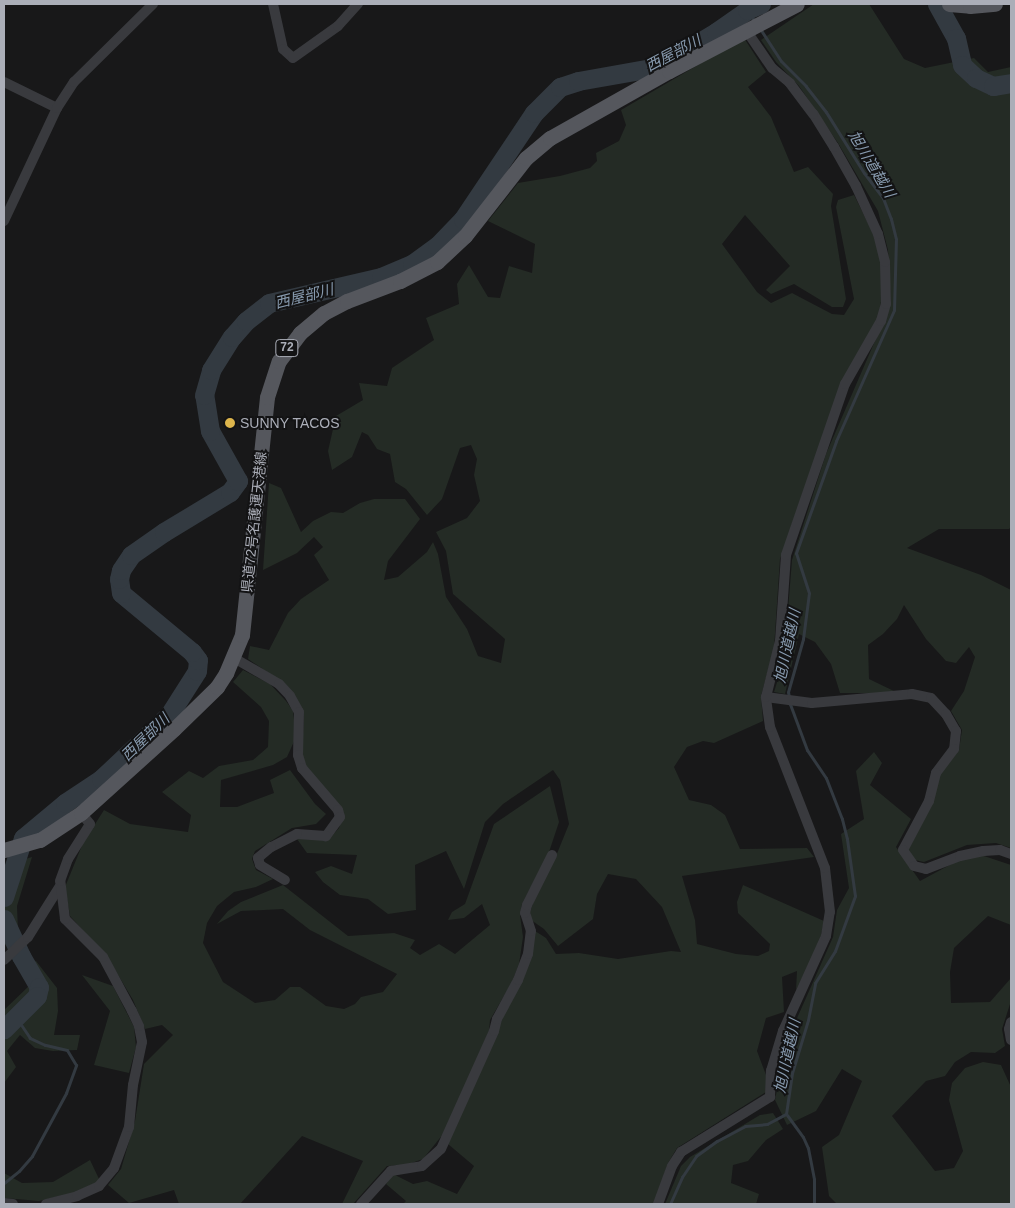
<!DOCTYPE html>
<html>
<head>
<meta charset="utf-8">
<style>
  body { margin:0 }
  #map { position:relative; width:1015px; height:1208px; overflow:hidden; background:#181819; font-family:Arial,"Noto Sans JP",sans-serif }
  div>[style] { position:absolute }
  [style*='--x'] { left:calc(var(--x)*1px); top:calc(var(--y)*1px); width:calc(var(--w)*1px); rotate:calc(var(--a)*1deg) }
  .green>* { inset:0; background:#242b25 }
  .stream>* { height:3px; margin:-1.5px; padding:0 1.5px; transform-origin:1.5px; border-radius:1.5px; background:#333a41 }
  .river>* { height:19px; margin:-9.5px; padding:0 9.5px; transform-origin:9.5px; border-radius:9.5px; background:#333a41 }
  .street>* { height:10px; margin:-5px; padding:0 5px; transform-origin:5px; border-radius:5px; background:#393a3e }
  .primary>* { height:15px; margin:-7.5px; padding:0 7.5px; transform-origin:7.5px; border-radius:7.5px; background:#55575d }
  .dots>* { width:14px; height:14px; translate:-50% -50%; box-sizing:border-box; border:2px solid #131314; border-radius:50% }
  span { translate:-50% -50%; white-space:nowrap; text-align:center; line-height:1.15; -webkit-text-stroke:4px #131314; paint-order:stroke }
  .shield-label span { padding:1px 4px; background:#131314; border:1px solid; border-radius:4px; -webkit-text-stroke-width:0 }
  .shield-label { font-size:12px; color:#abaeb8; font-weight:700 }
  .poi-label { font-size:14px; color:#abaeb8 }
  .left { translate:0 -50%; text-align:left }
  .street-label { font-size:14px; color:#abaeb8 }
  .water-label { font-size:15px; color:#879aae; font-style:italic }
  .frame { position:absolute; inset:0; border:5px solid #abaeb8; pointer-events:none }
</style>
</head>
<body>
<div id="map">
  <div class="green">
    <i style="clip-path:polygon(814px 4px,869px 4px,904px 59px,925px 68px,974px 58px,988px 72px,1011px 67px,1011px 527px,1009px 529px,939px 529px,907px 548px,981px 575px,1011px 590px,1011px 848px,996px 843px,967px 845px,924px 862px,915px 860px,908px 849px,941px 773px,959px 750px,962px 730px,951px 711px,964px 691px,975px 657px,969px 647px,956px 663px,946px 661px,926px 639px,904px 605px,897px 619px,883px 634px,868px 645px,869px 679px,898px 693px,840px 693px,831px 664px,815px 642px,799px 634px,785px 694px,774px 692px,784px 660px,792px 560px,826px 454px,891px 304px,888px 250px,878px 211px,838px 143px,799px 86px,776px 62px,761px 40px)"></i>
    <i style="clip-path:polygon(744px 38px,766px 72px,748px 87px,771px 117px,794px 172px,808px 167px,833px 194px,831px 206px,846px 299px,843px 307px,832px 307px,794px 284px,771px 294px,766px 290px,790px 266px,745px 215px,722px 244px,757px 292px,771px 303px,792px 293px,832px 314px,844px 315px,854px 299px,836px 207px,838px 200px,854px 195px,873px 233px,881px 262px,881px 302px,877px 324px,811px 469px,780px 559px,774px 648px,761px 696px,763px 721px,714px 743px,703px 741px,687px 747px,674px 767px,689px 800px,711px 805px,725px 815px,740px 849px,807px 848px,814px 857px,682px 876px,695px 920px,697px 944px,736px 954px,758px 956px,769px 951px,770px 944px,738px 913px,737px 902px,743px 885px,824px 921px,819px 945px,796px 990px,797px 971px,782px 977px,784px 1012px,766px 1018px,757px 1051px,766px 1075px,766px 1092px,677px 1148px,668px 1163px,654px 1204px,403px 1204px,406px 1201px,386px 1184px,393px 1174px,413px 1184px,427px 1181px,457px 1194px,474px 1166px,448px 1144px,502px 1020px,532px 929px,546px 938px,556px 954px,579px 953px,618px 959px,671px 951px,681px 952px,662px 907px,636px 879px,608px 874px,597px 894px,593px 919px,558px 946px,544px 929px,531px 920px,530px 912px,538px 888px,556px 856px,569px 824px,560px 780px,553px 770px,503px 804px,485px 822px,464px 889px,446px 851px,415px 865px,416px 910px,388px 914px,368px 899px,340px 895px,323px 882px,315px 872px,331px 866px,352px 874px,357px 855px,307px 853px,297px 839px,302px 837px,329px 839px,339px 828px,344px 813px,306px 766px,302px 754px,304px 714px,276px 678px,248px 659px,250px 646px,269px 650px,288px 613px,301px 599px,329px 580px,314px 555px,323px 547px,314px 537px,297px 553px,263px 570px,269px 483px,281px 488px,301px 532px,313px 521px,331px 512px,343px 513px,360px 503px,374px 499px,405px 499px,420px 519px,388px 561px,384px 580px,398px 577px,427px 552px,433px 542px,438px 554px,446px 597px,467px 629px,478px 656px,501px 663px,505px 639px,453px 594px,446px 551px,436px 532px,467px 518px,480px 501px,474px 475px,477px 459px,471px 445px,460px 448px,442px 499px,427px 515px,406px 489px,395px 482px,390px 454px,377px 449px,368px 435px,362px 432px,352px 457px,332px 470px,328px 451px,336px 416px,363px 400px,359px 383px,387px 386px,392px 368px,434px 340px,426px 318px,459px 304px,457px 284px,469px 265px,488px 297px,500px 298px,509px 266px,532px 273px,535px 244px,488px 221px,518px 183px,560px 176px,590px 168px,597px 161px,596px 153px,619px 141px,626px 125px,621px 110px)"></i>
    <i style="clip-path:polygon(243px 670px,270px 684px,286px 701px,293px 711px,296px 737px,287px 757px,273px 765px,221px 780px,220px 807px,237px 807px,274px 793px,270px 780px,290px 770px,315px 804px,326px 814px,316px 824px,292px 828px,255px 851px,252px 859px,256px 870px,273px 879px,256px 887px,234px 892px,217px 906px,207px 923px,203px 943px,223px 982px,255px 1003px,275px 1000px,290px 987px,300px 987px,326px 1006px,344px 1009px,355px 1004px,361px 997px,383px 992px,397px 974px,310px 930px,283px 909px,241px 911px,217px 924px,228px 911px,241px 902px,283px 885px,348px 936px,394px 933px,415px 940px,410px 948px,420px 955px,439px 944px,455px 954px,490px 925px,482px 904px,464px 918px,448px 920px,452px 912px,465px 904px,494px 824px,550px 786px,559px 822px,549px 852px,522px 904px,520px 915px,523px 937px,519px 964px,512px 982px,490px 1020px,489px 1031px,444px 1133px,423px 1159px,406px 1165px,387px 1166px,353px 1204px,342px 1204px,363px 1161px,302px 1136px,240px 1204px,179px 1204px,174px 1190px,129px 1203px,108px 1185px,121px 1169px,135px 1121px,144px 1064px,173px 1035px,162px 1025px,145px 1029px,133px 1000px,108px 958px,70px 916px,65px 887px,83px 843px,104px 810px,130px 824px,188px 832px,191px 815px,162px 792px,189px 771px,203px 778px,219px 766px,253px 760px,268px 747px,269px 721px,261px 707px,233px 682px)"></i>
    <i style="clip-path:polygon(874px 752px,882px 763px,870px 785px,911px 819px,896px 847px,920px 881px,957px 861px,981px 855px,1011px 865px,1011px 925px,988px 916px,954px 948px,950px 972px,951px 1003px,990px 1002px,1011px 978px,1011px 1001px,1002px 1029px,1005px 1046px,995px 1053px,971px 1052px,955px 1062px,945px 1076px,926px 1081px,892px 1116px,935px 1171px,954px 1168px,963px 1151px,949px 1100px,952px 1083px,965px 1068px,983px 1062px,1001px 1065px,1011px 1087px,1011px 1204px,837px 1204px,829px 1196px,822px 1147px,839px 1135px,862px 1081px,842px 1069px,816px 1111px,787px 1125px,775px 1100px,786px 1043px,833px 937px,837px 910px,849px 888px,841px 834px,864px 819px,856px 771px)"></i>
    <i style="clip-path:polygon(32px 857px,17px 906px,18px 930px,6px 946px,4px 942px,4px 865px)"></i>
    <i style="clip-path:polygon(36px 961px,57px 988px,58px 1011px,54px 1035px,80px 1035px,77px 1050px,53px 1051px,35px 1048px,20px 1035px,7px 1051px,16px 1067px,4px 1083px,4px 1010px,32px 983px,23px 966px)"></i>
    <i style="clip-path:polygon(82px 975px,113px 986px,134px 1027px,136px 1047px,129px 1073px,94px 1065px,110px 1011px)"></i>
    <i style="clip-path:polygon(773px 1113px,783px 1129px,766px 1140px,748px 1161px,733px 1165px,731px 1183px,759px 1194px,756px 1204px,665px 1204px,681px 1166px,690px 1157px,760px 1115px)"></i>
    <i style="clip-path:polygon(90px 1160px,100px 1181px,73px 1193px,39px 1201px,4px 1198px,4px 1173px,22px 1183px,53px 1182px)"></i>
  </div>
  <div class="stream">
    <i style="--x:747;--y:10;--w:14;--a:56"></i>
    <i style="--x:787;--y:1115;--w:27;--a:54"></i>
    <i style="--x:803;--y:1137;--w:12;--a:66"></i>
    <i style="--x:808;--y:1148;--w:32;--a:79"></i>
    <i style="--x:814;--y:1179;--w:25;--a:90"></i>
    <i style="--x:4;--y:1183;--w:19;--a:-39"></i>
    <i style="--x:19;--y:1171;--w:20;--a:-49"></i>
    <i style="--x:32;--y:1156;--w:72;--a:-61.6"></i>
    <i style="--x:66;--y:1093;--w:30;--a:-70"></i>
    <i style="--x:76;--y:1065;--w:17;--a:-121"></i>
    <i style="--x:67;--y:1050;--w:23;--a:-167"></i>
    <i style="--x:45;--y:1045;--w:17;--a:-155"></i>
    <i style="--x:30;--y:1038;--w:25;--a:-124"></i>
    <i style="--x:670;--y:1204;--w:30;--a:-66"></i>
    <i style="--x:682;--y:1177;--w:25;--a:-56"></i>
    <i style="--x:696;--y:1156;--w:26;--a:-36"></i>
    <i style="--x:717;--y:1141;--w:32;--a:-28"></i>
    <i style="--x:745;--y:1126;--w:22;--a:-5"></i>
    <i style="--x:767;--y:1124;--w:21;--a:-28"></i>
    <i style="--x:786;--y:1114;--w:41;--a:-81.7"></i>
    <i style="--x:792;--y:1073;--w:55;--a:-73.2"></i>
    <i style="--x:808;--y:1020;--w:38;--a:-79"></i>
    <i style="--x:815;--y:983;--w:38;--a:-58"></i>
    <i style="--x:835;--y:951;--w:59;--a:-70"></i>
    <i style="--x:855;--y:896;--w:58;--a:-98"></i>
    <i style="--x:847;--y:839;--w:21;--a:-104"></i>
    <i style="--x:842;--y:819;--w:44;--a:-111.3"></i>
    <i style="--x:826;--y:778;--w:34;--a:-124"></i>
    <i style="--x:807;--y:750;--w:49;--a:-110.3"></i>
    <i style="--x:790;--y:704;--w:12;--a:-99"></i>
    <i style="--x:788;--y:692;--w:55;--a:-74.2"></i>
    <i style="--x:803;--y:639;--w:46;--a:-82.6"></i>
    <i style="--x:809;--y:593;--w:42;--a:-108"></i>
    <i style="--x:796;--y:553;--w:119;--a:-70.3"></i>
    <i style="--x:836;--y:441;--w:143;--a:-66.1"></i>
    <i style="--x:894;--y:310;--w:71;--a:-88.4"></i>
    <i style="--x:896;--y:239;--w:21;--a:-104"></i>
    <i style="--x:891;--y:219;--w:22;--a:-111"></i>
    <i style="--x:883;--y:198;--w:31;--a:-127"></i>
    <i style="--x:864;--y:173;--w:72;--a:-121.9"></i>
    <i style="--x:826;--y:112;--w:33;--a:-128"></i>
    <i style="--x:806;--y:86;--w:35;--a:-135"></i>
    <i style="--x:781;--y:61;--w:38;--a:-123"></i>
  </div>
  <div class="river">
    <i style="--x:937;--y:4;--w:39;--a:61"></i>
    <i style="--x:956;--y:38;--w:28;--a:77"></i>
    <i style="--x:962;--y:65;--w:19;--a:43"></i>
    <i style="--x:976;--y:78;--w:19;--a:25"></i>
    <i style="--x:993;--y:86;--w:18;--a:-9"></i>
    <i style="--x:4;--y:897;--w:62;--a:-72.1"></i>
    <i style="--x:23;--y:838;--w:55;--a:-39.8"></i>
    <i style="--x:65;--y:803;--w:43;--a:-33.7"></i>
    <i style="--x:101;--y:779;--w:93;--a:-43.3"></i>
    <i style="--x:169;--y:715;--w:52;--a:-57.5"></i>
    <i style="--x:197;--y:671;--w:11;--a:-85"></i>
    <i style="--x:198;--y:660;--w:10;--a:-127"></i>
    <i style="--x:192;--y:652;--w:92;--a:-140.3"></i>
    <i style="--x:121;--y:593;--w:14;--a:-98"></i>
    <i style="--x:119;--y:579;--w:9;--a:-77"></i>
    <i style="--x:121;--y:570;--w:18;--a:-56"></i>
    <i style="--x:131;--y:555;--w:40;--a:-34.9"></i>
    <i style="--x:164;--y:532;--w:77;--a:-31.2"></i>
    <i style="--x:230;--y:492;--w:14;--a:-54"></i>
    <i style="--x:238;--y:481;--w:57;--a:-119.2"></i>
    <i style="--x:210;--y:431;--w:36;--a:-99"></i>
    <i style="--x:204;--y:395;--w:26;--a:-74"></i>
    <i style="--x:211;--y:370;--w:39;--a:-58"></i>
    <i style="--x:232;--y:337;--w:21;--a:-49"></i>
    <i style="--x:246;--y:321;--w:29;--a:-38"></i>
    <i style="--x:269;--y:303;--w:115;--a:-13.1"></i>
    <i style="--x:381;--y:277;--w:34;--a:-23"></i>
    <i style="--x:412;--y:264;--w:31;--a:-36"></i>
    <i style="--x:437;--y:246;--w:37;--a:-46"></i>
    <i style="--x:463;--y:219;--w:128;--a:-56.2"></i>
    <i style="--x:534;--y:113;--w:37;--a:-45"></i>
    <i style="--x:560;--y:87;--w:19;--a:-18"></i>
    <i style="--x:578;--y:81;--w:74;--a:-10.1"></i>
    <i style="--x:651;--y:68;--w:18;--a:-22"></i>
    <i style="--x:668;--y:61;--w:56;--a:-31.1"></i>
    <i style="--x:716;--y:32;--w:38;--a:-35"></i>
    <i style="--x:747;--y:10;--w:15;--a:-23"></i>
    <i style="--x:4;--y:919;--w:41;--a:65.3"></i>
    <i style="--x:21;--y:956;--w:36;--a:60"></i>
    <i style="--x:39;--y:987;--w:9;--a:103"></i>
    <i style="--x:37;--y:996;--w:47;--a:135"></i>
  </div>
  <div class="street">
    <i style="--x:273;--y:4;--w:46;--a:77.5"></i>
    <i style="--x:283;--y:49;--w:13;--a:42"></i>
    <i style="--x:293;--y:58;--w:55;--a:-35.4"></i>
    <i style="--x:338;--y:26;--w:30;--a:-48"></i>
    <i style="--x:4;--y:82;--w:59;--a:26.1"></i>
    <i style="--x:4;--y:221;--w:125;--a:-64.9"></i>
    <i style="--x:57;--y:108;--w:31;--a:-57"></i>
    <i style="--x:74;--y:82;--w:111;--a:-44.6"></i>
    <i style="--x:234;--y:658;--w:52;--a:30"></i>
    <i style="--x:279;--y:684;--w:16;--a:47"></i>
    <i style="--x:290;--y:696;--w:18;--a:61"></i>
    <i style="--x:299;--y:712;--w:43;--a:91.3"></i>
    <i style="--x:298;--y:755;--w:14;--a:73"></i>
    <i style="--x:302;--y:768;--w:55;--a:49.4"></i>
    <i style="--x:338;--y:810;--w:7;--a:74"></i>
    <i style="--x:340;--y:817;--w:24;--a:126"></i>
    <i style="--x:326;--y:836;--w:29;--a:-176"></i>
    <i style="--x:297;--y:834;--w:29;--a:153"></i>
    <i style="--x:271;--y:847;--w:17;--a:140"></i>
    <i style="--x:258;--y:858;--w:7;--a:74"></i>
    <i style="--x:260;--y:865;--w:29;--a:31"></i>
    <i style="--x:766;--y:697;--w:46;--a:7.4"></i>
    <i style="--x:812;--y:703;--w:100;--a:-5.1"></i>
    <i style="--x:912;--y:694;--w:19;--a:12"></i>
    <i style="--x:931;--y:698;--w:22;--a:47"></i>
    <i style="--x:946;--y:714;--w:20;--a:60"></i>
    <i style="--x:956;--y:731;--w:18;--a:96"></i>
    <i style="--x:954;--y:749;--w:30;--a:127"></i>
    <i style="--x:936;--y:773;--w:29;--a:104"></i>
    <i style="--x:929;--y:801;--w:55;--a:118"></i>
    <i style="--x:903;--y:850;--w:19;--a:55"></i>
    <i style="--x:914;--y:866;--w:12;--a:14"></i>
    <i style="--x:926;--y:869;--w:36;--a:-21"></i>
    <i style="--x:960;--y:856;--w:24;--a:-12"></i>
    <i style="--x:983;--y:851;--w:17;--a:-3"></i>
    <i style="--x:1000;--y:850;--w:12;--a:20"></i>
    <i style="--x:4;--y:960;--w:33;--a:-44"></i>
    <i style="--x:28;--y:937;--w:60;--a:-57.9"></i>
    <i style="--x:1011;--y:1022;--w:7;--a:106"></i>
    <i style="--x:1009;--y:1029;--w:11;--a:80"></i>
    <i style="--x:4;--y:1203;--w:9;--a:6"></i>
    <i style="--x:46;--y:1204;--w:32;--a:-14"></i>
    <i style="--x:77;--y:1196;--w:24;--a:-24"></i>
    <i style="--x:99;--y:1186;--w:23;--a:-50"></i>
    <i style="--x:114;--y:1168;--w:44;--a:-69.9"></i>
    <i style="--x:129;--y:1127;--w:42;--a:-84.6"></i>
    <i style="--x:133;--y:1085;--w:44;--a:-78.2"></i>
    <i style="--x:142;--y:1042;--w:16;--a:-101"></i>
    <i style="--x:139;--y:1026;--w:17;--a:-115"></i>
    <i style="--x:132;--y:1011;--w:61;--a:-118.2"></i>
    <i style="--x:103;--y:957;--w:54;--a:-135"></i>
    <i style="--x:65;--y:919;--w:38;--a:-97"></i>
    <i style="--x:60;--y:881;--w:23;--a:-70"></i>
    <i style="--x:68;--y:859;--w:41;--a:-57.8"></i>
    <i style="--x:90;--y:824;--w:14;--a:-129"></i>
    <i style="--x:361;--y:1204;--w:45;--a:-47.7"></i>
    <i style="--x:391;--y:1171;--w:31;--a:-9"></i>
    <i style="--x:422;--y:1166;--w:25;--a:-42"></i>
    <i style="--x:441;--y:1149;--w:129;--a:-65.8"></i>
    <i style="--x:494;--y:1031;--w:12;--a:-76"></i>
    <i style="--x:497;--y:1019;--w:44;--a:-61.7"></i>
    <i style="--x:518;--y:980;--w:28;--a:-69"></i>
    <i style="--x:528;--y:954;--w:23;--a:-83"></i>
    <i style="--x:531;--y:931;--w:19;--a:-108"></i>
    <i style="--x:525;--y:913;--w:8;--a:-76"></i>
    <i style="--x:527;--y:905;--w:56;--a:-63.4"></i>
    <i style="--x:658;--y:1204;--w:40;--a:-69.8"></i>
    <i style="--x:672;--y:1166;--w:17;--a:-57"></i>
    <i style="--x:681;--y:1152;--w:105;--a:-31.7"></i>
    <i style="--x:770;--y:1097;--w:26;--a:-88"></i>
    <i style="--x:771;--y:1071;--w:42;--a:-73.3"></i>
    <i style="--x:783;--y:1031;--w:104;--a:-65.6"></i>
    <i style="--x:826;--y:936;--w:24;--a:-81"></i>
    <i style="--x:830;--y:912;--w:44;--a:-96.5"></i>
    <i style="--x:825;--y:868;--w:151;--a:-111.3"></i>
    <i style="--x:770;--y:727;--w:30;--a:-98"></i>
    <i style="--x:766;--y:697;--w:58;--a:-76"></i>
    <i style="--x:780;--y:641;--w:86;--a:-86"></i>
    <i style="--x:786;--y:555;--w:181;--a:-71"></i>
    <i style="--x:845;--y:384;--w:73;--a:-60.3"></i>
    <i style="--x:881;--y:321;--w:18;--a:-74"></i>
    <i style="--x:886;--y:304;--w:42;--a:-91.4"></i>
    <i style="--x:885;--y:262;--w:29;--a:-104"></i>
    <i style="--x:878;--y:234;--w:53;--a:-114.6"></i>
    <i style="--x:856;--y:186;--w:45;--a:-119.4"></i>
    <i style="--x:834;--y:147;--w:39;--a:-122"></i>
    <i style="--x:813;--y:114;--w:39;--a:-127"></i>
    <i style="--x:790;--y:83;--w:23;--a:-140"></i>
    <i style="--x:772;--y:68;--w:46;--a:-124.4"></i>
  </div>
  <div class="primary">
    <i style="--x:949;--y:4;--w:21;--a:5"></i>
    <i style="--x:970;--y:6;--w:25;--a:-5"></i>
    <i style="--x:4;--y:850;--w:37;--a:-16"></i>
    <i style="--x:40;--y:840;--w:49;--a:-33.4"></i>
    <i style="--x:81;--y:813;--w:125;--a:-42.1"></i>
    <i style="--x:174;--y:729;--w:60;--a:-44.3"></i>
    <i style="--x:217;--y:687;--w:17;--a:-57"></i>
    <i style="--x:226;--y:673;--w:41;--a:-67.2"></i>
    <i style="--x:242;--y:635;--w:239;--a:-84"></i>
    <i style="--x:267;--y:397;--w:38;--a:-72"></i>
    <i style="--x:279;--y:361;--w:35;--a:-53"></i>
    <i style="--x:300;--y:333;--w:31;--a:-40"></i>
    <i style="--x:324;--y:313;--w:26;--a:-28"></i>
    <i style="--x:347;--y:301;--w:57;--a:-20.7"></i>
    <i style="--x:400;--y:281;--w:42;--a:-27.2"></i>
    <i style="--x:437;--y:262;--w:38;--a:-43"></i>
    <i style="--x:465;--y:236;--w:99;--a:-52"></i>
    <i style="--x:526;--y:158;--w:31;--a:-40"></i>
    <i style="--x:550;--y:138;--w:137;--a:-29.4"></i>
    <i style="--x:669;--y:71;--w:144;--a:-27.6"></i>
  </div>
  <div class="dots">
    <i style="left:230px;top:423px;background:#ddb54c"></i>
  </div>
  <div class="shield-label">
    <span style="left:287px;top:348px">72</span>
  </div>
  <div class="poi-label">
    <span class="left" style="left:240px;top:423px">SUNNY TACOS</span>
  </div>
  <div class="street-label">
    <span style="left:254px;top:522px;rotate:-84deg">県道72号名護運天港線</span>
  </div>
  <div class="water-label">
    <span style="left:673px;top:53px;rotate:-28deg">西屋部川</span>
    <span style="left:872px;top:164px;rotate:59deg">旭川道越川</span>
    <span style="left:304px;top:296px;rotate:-14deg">西屋部川</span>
    <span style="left:787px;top:646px;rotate:-78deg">旭川道越川</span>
    <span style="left:145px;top:737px;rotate:-44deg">西屋部川</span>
    <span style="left:787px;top:1056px;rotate:-78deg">旭川道越川</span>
  </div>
  <div class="frame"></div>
</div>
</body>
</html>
